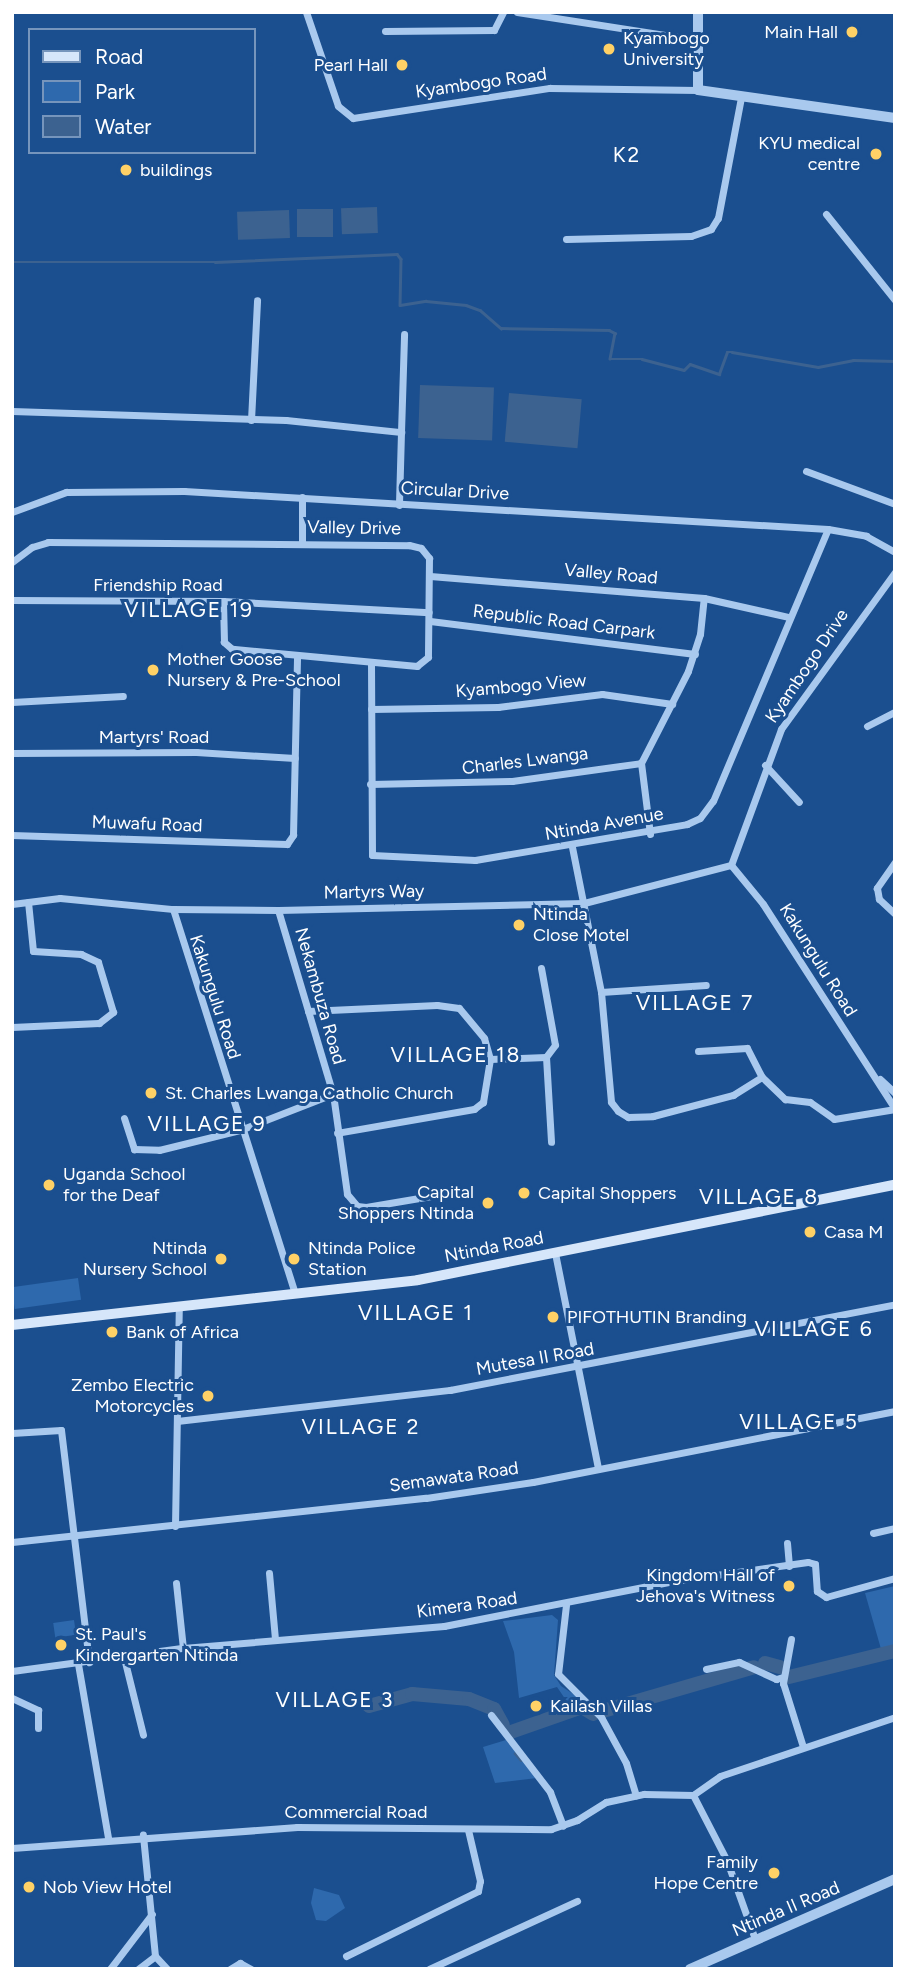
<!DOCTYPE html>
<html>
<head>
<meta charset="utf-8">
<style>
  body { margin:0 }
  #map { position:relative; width:907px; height:1981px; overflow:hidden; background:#1b4f8f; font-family:Figtree,sans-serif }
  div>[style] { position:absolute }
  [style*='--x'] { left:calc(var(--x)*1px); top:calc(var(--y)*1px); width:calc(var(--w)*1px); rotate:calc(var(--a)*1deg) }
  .green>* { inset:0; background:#2e69ad; transform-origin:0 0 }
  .water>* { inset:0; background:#3c6290; transform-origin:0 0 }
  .stream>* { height:2.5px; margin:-1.25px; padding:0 1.25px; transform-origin:1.25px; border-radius:1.25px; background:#3c6290 }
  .river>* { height:14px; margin:-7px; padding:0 7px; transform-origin:7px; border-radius:7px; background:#3c6290 }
  .minor>* { height:7px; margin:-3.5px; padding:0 3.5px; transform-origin:3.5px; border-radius:3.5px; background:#a9c9ee }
  .tertiary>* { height:10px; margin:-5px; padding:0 5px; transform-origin:5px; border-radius:5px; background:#a9c9ee }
  .secondary>* { height:10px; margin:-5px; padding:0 5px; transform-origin:5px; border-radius:5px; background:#d6e6fa }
  .dots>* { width:19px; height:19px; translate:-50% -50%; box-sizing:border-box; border:4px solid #1b4f8f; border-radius:50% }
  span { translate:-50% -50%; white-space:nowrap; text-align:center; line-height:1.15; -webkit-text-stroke:6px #1b4f8f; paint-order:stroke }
  .poi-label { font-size:18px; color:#fff }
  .right { translate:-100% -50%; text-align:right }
  .left { translate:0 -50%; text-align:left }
  .street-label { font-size:18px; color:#fff }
  .quarter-label { font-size:21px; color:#fff; letter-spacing:2px }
  .frame { position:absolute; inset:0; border:14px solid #fff; pointer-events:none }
  .legend { position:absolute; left:28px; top:28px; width:228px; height:126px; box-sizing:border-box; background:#1b4f8f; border:2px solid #7695bc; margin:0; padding:9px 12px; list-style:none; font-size:21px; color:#fff }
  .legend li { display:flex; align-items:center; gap:14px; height:35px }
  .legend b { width:35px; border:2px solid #7695bc }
</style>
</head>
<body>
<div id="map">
  <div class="green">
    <i style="left:78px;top:1278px;width:22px;height:67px;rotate:82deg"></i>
    <i style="clip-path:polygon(895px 1586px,895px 1645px,881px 1649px,865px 1593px)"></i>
    <i style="clip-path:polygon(552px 1615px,558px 1620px,554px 1675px,561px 1686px,587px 1703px,572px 1709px,557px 1687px,519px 1698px,514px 1652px,503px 1621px)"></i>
    <i style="left:74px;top:1620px;width:15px;height:21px;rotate:82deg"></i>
    <i style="clip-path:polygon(506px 1740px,537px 1778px,495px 1783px,483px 1747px)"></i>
    <i style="clip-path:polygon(314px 1888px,339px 1895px,345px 1908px,326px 1921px,316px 1920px,311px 1903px)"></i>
  </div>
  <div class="water">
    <i style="left:377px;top:207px;width:26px;height:36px;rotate:88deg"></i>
    <i style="left:333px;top:209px;width:28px;height:36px;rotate:90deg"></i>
    <i style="left:289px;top:210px;width:28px;height:52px;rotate:88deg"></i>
    <i style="left:420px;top:385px;width:74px;height:53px;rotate:2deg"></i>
    <i style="left:509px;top:393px;width:73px;height:49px;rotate:5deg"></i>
  </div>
  <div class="stream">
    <i style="--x:12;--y:262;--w:203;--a:0"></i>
    <i style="--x:215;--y:262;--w:182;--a:-2.5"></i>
    <i style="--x:397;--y:254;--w:6;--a:51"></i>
    <i style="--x:401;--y:259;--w:46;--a:91.2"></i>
    <i style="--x:400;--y:305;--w:26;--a:-9"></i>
    <i style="--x:426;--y:301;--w:40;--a:5.7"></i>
    <i style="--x:466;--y:305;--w:15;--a:20"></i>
    <i style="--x:480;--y:310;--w:28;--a:41"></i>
    <i style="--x:501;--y:328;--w:108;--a:1.1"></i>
    <i style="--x:609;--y:330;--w:7;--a:27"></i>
    <i style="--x:615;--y:333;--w:26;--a:101"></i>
    <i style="--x:610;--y:359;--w:32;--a:0"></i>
    <i style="--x:642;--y:359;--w:43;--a:14.7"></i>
    <i style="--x:684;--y:370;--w:8;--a:-45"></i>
    <i style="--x:690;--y:364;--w:31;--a:19"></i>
    <i style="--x:719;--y:374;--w:23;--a:-70"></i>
    <i style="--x:727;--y:352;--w:5;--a:0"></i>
    <i style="--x:732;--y:352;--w:87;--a:9.9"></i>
    <i style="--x:818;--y:367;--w:36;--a:-11"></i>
    <i style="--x:853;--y:360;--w:42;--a:1.4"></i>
    <i style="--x:515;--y:1753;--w:9;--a:49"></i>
  </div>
  <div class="river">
    <i style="--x:765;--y:1663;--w:16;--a:15"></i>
    <i style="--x:789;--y:1677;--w:109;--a:-13.8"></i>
    <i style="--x:369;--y:1706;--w:45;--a:-15.6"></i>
    <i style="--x:412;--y:1694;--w:57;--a:5"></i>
    <i style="--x:469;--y:1699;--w:27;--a:22"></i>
    <i style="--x:494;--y:1709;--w:18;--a:61"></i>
    <i style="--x:603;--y:1711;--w:157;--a:-16.2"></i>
    <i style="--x:511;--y:1732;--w:75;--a:-19.4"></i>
    <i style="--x:582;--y:1707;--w:13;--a:32"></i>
  </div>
  <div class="minor">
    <i style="--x:306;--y:12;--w:99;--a:71.2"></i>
    <i style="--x:338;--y:106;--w:19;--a:39"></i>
    <i style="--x:353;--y:118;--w:199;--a:-8.7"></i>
    <i style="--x:550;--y:88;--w:148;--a:0.8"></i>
    <i style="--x:517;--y:12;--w:182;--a:8.8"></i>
    <i style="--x:385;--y:31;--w:109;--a:-0.5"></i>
    <i style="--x:494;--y:30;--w:20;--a:-63"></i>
    <i style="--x:826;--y:214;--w:110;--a:51.3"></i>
    <i style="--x:566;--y:239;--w:125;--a:-1.4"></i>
    <i style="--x:691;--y:236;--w:21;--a:-19"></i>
    <i style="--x:711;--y:229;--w:13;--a:-58"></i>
    <i style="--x:718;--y:218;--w:123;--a:-79.2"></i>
    <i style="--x:12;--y:411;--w:274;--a:1.9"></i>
    <i style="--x:286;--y:420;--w:116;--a:6"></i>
    <i style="--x:401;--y:432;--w:73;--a:91.6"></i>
    <i style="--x:251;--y:420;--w:120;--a:-87.1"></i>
    <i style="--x:401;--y:432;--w:98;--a:-88.2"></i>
    <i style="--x:806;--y:471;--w:95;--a:20.3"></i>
    <i style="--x:302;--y:497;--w:45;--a:90"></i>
    <i style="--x:12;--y:512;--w:58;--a:-20.3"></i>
    <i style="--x:66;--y:492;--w:118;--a:-0.5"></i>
    <i style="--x:184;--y:491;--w:645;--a:3.38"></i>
    <i style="--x:828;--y:529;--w:39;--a:10"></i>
    <i style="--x:866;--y:536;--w:33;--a:29"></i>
    <i style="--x:12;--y:562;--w:25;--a:-37"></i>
    <i style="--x:32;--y:547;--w:17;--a:-17"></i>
    <i style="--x:48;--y:542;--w:361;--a:0.5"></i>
    <i style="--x:409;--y:545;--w:12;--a:14"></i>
    <i style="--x:421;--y:548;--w:13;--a:51"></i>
    <i style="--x:429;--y:558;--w:99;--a:90.6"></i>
    <i style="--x:428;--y:657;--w:14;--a:141"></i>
    <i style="--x:417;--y:666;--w:186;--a:-174.7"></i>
    <i style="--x:232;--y:649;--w:11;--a:-139"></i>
    <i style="--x:224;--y:642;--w:41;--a:-91.4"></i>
    <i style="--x:430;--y:576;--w:275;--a:4.6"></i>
    <i style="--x:704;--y:598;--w:86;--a:12.7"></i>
    <i style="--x:12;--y:600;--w:211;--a:0.3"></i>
    <i style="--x:223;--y:601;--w:206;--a:3.1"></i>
    <i style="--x:430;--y:621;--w:267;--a:7.1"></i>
    <i style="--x:371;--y:663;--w:192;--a:89.7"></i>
    <i style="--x:372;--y:855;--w:103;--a:2.8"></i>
    <i style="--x:475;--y:860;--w:215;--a:-9.6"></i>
    <i style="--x:687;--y:824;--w:14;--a:-25"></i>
    <i style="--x:700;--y:818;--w:21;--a:-53"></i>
    <i style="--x:713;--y:801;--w:295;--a:-67.1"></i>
    <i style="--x:12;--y:702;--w:111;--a:-3.1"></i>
    <i style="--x:371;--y:709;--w:127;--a:-0.9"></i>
    <i style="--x:498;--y:707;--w:105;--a:-7.1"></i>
    <i style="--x:602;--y:694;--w:71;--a:8.1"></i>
    <i style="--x:867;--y:726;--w:31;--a:-27"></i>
    <i style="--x:12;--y:753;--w:184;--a:-0.3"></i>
    <i style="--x:196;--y:752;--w:99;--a:3.5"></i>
    <i style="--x:765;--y:765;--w:50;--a:47.4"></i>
    <i style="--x:370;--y:784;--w:142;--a:-1.2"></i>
    <i style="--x:512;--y:781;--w:130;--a:-7.9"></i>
    <i style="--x:650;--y:834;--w:72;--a:-97.2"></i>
    <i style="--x:641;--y:763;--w:103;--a:-62.9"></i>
    <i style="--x:688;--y:671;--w:39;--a:-72"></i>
    <i style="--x:700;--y:634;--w:36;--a:-84"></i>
    <i style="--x:12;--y:835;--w:275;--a:1.9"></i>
    <i style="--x:287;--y:844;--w:11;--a:-56"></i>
    <i style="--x:293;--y:835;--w:178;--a:-88.7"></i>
    <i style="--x:572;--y:847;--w:148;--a:78.7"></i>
    <i style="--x:601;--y:992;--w:110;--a:84.8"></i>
    <i style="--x:611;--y:1102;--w:11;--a:52"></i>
    <i style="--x:618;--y:1111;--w:12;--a:31"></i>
    <i style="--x:628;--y:1117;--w:25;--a:-2"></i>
    <i style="--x:653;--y:1116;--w:83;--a:-14.7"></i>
    <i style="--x:733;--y:1095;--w:34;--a:-32"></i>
    <i style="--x:762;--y:1077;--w:32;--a:44"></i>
    <i style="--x:785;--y:1099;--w:25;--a:7"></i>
    <i style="--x:810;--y:1102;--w:29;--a:35"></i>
    <i style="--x:834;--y:1119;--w:62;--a:-9.3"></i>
    <i style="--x:895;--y:862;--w:32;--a:125"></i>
    <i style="--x:877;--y:888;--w:11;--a:80"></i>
    <i style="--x:879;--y:899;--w:22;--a:43"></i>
    <i style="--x:731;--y:865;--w:145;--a:-69.8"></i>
    <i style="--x:781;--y:729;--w:194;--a:-54"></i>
    <i style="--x:731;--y:865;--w:50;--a:50.6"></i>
    <i style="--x:763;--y:904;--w:244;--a:57.2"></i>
    <i style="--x:12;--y:904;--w:48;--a:-7.1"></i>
    <i style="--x:60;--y:898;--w:114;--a:5.6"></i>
    <i style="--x:173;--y:909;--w:105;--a:0.5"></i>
    <i style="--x:278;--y:910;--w:306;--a:-1.3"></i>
    <i style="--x:584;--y:903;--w:152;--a:-14.5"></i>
    <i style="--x:173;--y:909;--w:403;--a:72.4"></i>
    <i style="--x:278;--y:910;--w:192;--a:73.4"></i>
    <i style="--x:333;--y:1094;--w:101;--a:82"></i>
    <i style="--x:347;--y:1194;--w:16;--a:50"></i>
    <i style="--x:357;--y:1206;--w:9;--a:6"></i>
    <i style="--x:366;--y:1207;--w:90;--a:-9.6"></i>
    <i style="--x:541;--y:968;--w:78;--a:79.7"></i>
    <i style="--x:555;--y:1045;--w:15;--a:127"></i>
    <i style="--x:546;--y:1057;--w:85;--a:86.6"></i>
    <i style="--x:601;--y:992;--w:105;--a:-3.8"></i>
    <i style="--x:308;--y:1011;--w:129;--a:-2.7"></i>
    <i style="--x:437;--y:1005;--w:22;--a:8"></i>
    <i style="--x:459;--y:1008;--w:39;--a:50"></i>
    <i style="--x:484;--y:1038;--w:22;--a:74"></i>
    <i style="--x:490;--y:1059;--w:44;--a:99.2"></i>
    <i style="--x:483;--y:1102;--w:11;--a:142"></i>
    <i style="--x:474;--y:1109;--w:139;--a:170.1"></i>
    <i style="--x:12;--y:1027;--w:87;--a:-2.6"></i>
    <i style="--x:99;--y:1023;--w:18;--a:-38"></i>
    <i style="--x:113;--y:1012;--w:52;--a:-106.7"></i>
    <i style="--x:98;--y:962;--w:19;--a:-155"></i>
    <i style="--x:81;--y:954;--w:48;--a:-176.4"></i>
    <i style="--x:33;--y:951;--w:49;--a:-95.8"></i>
    <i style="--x:698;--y:1051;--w:49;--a:-3.5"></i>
    <i style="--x:747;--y:1048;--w:33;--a:63"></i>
    <i style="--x:490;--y:1059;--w:56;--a:-2"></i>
    <i style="--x:880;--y:1079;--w:21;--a:43"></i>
    <i style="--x:124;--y:1118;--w:33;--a:72"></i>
    <i style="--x:134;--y:1149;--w:25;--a:2"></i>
    <i style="--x:159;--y:1150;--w:83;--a:-13.9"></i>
    <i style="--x:240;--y:1130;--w:100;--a:-21.2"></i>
    <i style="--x:555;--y:1253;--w:220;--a:78.7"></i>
    <i style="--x:177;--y:1421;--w:275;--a:-6.5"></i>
    <i style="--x:450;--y:1390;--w:453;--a:-10.9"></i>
    <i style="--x:12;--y:1433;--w:49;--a:-3.5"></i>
    <i style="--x:61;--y:1430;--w:234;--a:83.1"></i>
    <i style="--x:175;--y:1526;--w:221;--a:-89"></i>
    <i style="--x:873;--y:1533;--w:23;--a:-13"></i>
    <i style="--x:12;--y:1542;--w:416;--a:-6.1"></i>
    <i style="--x:426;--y:1498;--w:108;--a:-8.5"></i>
    <i style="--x:533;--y:1482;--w:369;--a:-11.1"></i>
    <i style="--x:787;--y:1543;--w:23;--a:85"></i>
    <i style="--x:269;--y:1573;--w:66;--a:84.8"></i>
    <i style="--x:176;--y:1583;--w:65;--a:83.9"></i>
    <i style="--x:566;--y:1605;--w:69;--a:96.6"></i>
    <i style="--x:558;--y:1674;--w:61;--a:45"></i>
    <i style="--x:601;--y:1717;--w:52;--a:61.5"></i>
    <i style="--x:626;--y:1763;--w:34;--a:73"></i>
    <i style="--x:791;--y:1639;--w:45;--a:100.3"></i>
    <i style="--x:783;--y:1683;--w:67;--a:72.6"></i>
    <i style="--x:124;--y:1658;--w:79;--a:76.1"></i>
    <i style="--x:78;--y:1664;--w:177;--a:80.2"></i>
    <i style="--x:706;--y:1669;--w:34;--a:-12"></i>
    <i style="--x:739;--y:1662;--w:41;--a:24.7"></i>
    <i style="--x:776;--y:1679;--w:7;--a:-16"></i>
    <i style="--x:12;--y:1671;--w:173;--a:-7.7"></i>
    <i style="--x:183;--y:1648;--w:262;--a:-4.8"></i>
    <i style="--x:444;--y:1626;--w:234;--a:-11.1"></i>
    <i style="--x:674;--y:1581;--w:135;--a:-8.1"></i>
    <i style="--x:808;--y:1562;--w:7;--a:16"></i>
    <i style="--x:815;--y:1564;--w:27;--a:86"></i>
    <i style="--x:817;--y:1591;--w:11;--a:34"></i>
    <i style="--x:826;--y:1597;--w:72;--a:-15.4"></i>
    <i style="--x:12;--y:1698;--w:29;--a:25"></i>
    <i style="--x:38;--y:1710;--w:18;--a:90"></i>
    <i style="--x:491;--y:1715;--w:97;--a:52.5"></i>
    <i style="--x:550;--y:1792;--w:36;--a:69"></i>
    <i style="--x:693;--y:1795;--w:74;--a:62.7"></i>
    <i style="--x:727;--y:1861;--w:83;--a:70.3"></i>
    <i style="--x:12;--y:1848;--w:286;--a:-4.2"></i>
    <i style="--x:297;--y:1827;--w:254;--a:0.5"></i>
    <i style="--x:551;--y:1829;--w:28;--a:-19"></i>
    <i style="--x:577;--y:1820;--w:34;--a:-32"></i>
    <i style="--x:606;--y:1802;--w:39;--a:-12"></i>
    <i style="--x:644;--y:1794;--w:49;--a:1.2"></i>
    <i style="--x:693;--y:1795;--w:33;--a:-35"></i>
    <i style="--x:720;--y:1776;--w:185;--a:-18.6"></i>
    <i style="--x:155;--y:1956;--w:18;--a:47"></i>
    <i style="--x:346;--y:1956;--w:147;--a:-26.2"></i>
    <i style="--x:478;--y:1891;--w:10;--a:-79"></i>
    <i style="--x:480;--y:1881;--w:52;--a:-103.2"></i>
    <i style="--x:110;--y:1969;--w:69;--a:-52.6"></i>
    <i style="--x:138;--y:1969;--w:21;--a:-37"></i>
    <i style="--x:155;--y:1956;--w:122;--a:-95.7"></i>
    <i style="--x:230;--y:1969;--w:12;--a:-31"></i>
    <i style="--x:240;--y:1963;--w:13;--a:29"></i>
    <i style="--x:429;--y:1969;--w:163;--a:-24.7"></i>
  </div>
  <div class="tertiary">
    <i style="--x:698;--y:12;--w:78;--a:90"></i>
    <i style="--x:698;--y:90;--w:199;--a:8.1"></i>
    <i style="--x:690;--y:1969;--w:224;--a:-23.7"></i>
  </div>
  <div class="secondary">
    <i style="--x:12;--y:1325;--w:408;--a:-6.3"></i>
    <i style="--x:418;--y:1280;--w:486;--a:-11.3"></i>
  </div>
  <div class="dots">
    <i style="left:852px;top:32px;background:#ffd166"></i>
    <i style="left:609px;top:49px;background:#ffd166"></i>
    <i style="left:402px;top:65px;background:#ffd166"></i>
    <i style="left:876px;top:154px;background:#ffd166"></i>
    <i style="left:126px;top:170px;background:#ffd166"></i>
    <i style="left:153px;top:670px;background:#ffd166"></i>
    <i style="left:519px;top:925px;background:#ffd166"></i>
    <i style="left:151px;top:1093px;background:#ffd166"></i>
    <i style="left:49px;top:1185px;background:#ffd166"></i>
    <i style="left:524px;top:1193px;background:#ffd166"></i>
    <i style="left:488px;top:1203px;background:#ffd166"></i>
    <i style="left:810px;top:1232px;background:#ffd166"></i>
    <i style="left:221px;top:1259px;background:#ffd166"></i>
    <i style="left:294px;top:1259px;background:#ffd166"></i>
    <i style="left:553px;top:1317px;background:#ffd166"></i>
    <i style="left:112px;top:1332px;background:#ffd166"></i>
    <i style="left:208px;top:1396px;background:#ffd166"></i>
    <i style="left:789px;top:1586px;background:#ffd166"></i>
    <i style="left:61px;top:1645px;background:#ffd166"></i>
    <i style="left:536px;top:1706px;background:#ffd166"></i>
    <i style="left:774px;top:1873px;background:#ffd166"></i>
    <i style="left:29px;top:1887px;background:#ffd166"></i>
  </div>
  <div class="poi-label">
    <span class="right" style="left:838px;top:32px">Main Hall</span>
    <span class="left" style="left:623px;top:49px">Kyambogo<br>University</span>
    <span class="right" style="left:388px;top:65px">Pearl Hall</span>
    <span class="right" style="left:860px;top:154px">KYU medical<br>centre</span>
    <span class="left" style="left:140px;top:170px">buildings</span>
    <span class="left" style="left:167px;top:670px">Mother Goose<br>Nursery &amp; Pre-School</span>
    <span class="left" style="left:533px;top:925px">Ntinda<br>Close Motel</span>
    <span class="left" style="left:165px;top:1093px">St. Charles Lwanga Catholic Church</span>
    <span class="left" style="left:63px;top:1185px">Uganda School<br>for the Deaf</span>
    <span class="right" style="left:474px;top:1203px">Capital<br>Shoppers Ntinda</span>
    <span class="left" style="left:538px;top:1193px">Capital Shoppers</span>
    <span class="left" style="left:824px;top:1232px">Casa M</span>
    <span class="right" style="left:207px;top:1259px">Ntinda<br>Nursery School</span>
    <span class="left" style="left:308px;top:1259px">Ntinda Police<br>Station</span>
    <span class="left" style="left:567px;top:1317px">PIFOTHUTIN Branding</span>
    <span class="left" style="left:126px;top:1332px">Bank of Africa</span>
    <span class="right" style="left:194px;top:1396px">Zembo Electric<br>Motorcycles</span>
    <span class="right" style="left:775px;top:1586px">Kingdom Hall of<br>Jehova's Witness</span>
    <span class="left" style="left:75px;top:1645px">St. Paul's<br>Kindergarten Ntinda</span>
    <span class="left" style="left:550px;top:1706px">Kailash Villas</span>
    <span class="right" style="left:758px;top:1873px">Family<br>Hope Centre</span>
    <span class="left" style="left:43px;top:1887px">Nob View Hotel</span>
  </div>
  <div class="street-label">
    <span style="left:481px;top:83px;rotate:-8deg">Kyambogo Road</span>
    <span style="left:455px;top:491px;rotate:3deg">Circular Drive</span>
    <span style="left:354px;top:528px;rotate:1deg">Valley Drive</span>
    <span style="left:611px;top:574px;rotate:5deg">Valley Road</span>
    <span style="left:158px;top:585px">Friendship Road</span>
    <span style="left:564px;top:622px;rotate:7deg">Republic Road Carpark</span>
    <span style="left:807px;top:666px;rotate:-56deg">Kyambogo Drive</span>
    <span style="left:521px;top:686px;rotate:-5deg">Kyambogo View</span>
    <span style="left:154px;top:737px">Martyrs' Road</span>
    <span style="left:525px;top:761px;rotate:-7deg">Charles Lwanga</span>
    <span style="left:147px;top:824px;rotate:2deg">Muwafu Road</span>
    <span style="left:604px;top:824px;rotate:-10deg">Ntinda Avenue</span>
    <span style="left:374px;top:892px;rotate:-1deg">Martyrs Way</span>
    <span style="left:818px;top:960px;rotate:58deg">Kakungulu Road</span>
    <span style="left:320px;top:996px;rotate:74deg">Nekambuza Road</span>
    <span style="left:215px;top:997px;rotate:72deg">Kakungulu Road</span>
    <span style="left:494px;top:1247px;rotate:-11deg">Ntinda Road</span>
    <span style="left:535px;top:1359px;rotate:-10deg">Mutesa II Road</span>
    <span style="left:454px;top:1477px;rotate:-8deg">Semawata Road</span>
    <span style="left:467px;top:1605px;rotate:-8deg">Kimera Road</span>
    <span style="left:356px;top:1812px">Commercial Road</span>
    <span style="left:786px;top:1909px;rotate:-23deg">Ntinda II Road</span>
  </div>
  <div class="quarter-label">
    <span style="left:627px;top:155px">K2</span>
    <span style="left:189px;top:610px">VILLAGE 19</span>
    <span style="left:695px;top:1003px">VILLAGE 7</span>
    <span style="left:456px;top:1055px">VILLAGE 18</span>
    <span style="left:207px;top:1124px">VILLAGE 9</span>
    <span style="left:759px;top:1197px">VILLAGE 8</span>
    <span style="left:416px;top:1313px">VILLAGE 1</span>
    <span style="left:814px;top:1329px">VILLAGE 6</span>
    <span style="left:799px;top:1422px">VILLAGE 5</span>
    <span style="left:361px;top:1427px">VILLAGE 2</span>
    <span style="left:335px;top:1700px">VILLAGE 3</span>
  </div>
  <div class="frame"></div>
  <ul class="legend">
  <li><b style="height:9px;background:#d6e6fa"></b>Road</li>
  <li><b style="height:19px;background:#2e69ad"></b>Park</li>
  <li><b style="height:19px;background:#3c6290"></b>Water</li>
  </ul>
</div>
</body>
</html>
